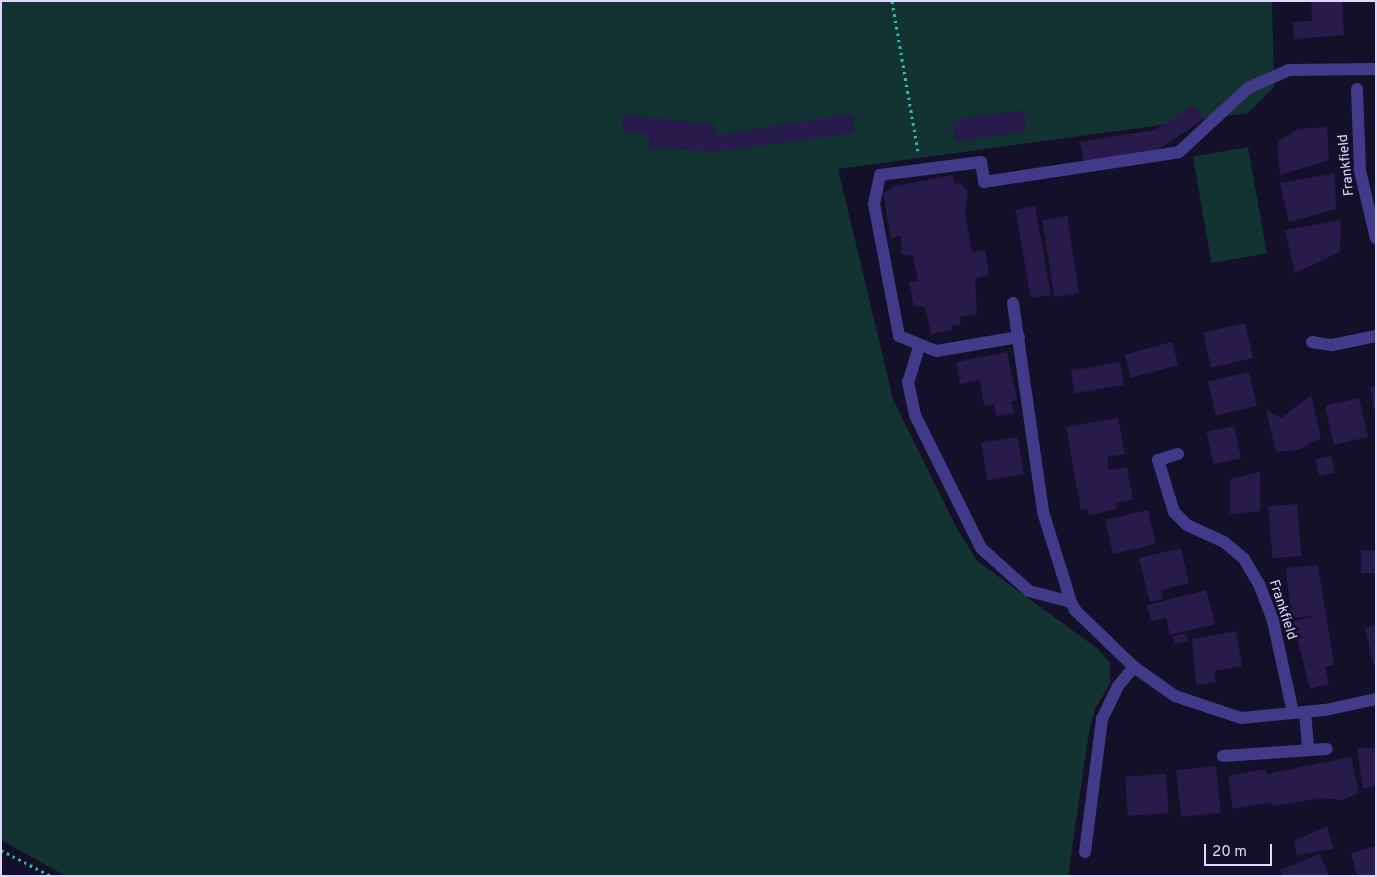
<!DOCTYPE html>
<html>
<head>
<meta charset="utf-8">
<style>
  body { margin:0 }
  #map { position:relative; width:1377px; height:877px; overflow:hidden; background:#151029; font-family:Overpass,sans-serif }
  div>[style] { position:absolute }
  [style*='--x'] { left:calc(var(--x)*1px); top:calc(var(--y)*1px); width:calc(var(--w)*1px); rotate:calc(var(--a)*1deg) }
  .green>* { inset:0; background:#133333; transform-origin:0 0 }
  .building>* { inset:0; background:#261b4a; transform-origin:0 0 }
  .path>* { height:3px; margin-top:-1.5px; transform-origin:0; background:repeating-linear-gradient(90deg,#2ebcb8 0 2.5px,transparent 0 6.5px) }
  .minor>* { height:12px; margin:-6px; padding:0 6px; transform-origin:6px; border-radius:6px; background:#403a88 }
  span { translate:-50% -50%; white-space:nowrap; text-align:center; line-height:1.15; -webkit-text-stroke:5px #151029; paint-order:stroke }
  .street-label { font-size:14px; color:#ddd7ff }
  .frame { position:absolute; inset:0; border:2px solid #ddd7ff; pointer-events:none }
  .scale { position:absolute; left:1204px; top:844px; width:68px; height:22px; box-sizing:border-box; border:2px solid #ddd7ff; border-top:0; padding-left:6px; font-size:15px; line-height:18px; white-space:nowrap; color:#ddd7ff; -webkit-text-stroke:4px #151029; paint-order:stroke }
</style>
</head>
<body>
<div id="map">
  <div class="green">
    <i style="clip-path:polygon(1px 1px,1272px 1px,1274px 87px,1248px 113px,838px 169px,893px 399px,956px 527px,977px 561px,1098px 649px,1110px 663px,1110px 683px,1095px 709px,1089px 731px,1068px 876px,66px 876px,1px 840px)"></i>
    <i style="left:1248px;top:147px;width:108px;height:56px;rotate:80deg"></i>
  </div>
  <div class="building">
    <i style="clip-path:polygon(1311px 1px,1342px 1px,1344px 35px,1294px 39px,1293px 22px,1312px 21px)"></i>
    <i style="clip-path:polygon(1194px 105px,1204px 119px,1158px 150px,1084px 161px,1080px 142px,1155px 130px)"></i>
    <i style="left:1023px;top:110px;width:22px;height:71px;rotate:82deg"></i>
    <i style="clip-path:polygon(853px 114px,854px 133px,714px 152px,648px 147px,649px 135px,622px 132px,623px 115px,715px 124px,714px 135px)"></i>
    <i style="clip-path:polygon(1327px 127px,1329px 160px,1280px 175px,1277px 142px,1298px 129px)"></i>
    <i style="clip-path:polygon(1335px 173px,1336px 209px,1289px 222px,1280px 183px)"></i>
    <i style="clip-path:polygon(953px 175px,954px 184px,961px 183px,968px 192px,965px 213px,972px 252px,985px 250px,989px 275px,975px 278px,977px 314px,960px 317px,961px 324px,951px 326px,952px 330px,931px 334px,925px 307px,914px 306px,909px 282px,918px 281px,913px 256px,901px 254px,901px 236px,891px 238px,883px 193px,896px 186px)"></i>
    <i style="left:1035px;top:206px;width:90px;height:20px;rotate:80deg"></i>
    <i style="left:1067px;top:216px;width:78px;height:25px;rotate:81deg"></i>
    <i style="clip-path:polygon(1341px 220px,1340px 252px,1295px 273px,1285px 230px)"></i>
    <i style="left:1245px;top:323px;width:36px;height:43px;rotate:77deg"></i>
    <i style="left:1172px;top:342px;width:24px;height:49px;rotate:75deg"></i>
    <i style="clip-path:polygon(1007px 352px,1017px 400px,1011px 402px,1014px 413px,996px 416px,994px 404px,984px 406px,980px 380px,960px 384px,956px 362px)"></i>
    <i style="left:1120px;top:362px;width:23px;height:50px;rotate:80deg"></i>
    <i style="left:1249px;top:372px;width:35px;height:42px;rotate:77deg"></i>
    <i style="clip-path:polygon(1376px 386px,1376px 415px,1375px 415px,1370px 387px)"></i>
    <i style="clip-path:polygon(1311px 395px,1321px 438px,1298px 450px,1276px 452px,1266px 410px,1281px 418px)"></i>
    <i style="left:1359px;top:398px;width:40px;height:35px;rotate:77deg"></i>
    <i style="clip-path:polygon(1118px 418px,1125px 454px,1107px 457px,1109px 470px,1127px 467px,1133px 500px,1116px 503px,1117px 509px,1089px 515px,1087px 509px,1081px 510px,1066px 427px)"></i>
    <i style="left:1234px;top:426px;width:33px;height:28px;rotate:78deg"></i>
    <i style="left:1018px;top:437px;width:38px;height:37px;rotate:81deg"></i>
    <i style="left:1331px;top:456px;width:17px;height:16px;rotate:77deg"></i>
    <i style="clip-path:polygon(1260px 472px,1260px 511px,1230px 514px,1230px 479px)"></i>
    <i style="left:1297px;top:504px;width:52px;height:29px;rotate:85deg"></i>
    <i style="left:1148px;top:510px;width:35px;height:44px;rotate:77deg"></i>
    <i style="clip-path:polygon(1181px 548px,1189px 583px,1161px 590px,1163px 599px,1150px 602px,1139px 558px)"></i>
    <i style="left:1376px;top:550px;width:23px;height:15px;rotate:90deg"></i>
    <i style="clip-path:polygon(1318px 565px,1334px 665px,1325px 667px,1329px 684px,1310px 689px,1293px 621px,1321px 615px,1291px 618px,1286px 568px)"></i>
    <i style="clip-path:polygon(1206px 590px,1215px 624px,1170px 635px,1166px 618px,1151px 621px,1147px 605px)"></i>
    <i style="clip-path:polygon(1376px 625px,1376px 664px,1373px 665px,1365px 628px)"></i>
    <i style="clip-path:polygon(1236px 631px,1242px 666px,1214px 671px,1216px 682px,1196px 685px,1192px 639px)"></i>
    <i style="left:1186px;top:633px;width:8px;height:14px;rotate:76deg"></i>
    <i style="clip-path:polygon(1376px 747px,1376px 786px,1363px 789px,1357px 749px)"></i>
    <i style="clip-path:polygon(1351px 757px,1359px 793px,1343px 800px,1322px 798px,1272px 806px,1272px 802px,1233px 809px,1228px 776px,1265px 769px,1267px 774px)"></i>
    <i style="left:1216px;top:766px;width:47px;height:40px;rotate:84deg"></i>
    <i style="left:1166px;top:774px;width:39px;height:41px;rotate:86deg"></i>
    <i style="clip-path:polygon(1327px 826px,1333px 849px,1297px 855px,1294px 841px)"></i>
    <i style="clip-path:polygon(1376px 846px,1376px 876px,1357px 876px,1351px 853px)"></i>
    <i style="clip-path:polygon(1320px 854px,1329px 876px,1282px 876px,1280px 870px)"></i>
  </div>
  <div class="path">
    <i style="--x:892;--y:1;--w:153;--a:80.2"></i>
    <i style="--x:1;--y:850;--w:56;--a:27.5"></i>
  </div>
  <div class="minor">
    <i style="--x:1357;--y:89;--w:82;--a:87.9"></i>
    <i style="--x:1360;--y:171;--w:69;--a:76.6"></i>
    <i style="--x:1013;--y:303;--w:211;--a:81.8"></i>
    <i style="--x:1043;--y:512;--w:94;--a:72.7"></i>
    <i style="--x:1071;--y:602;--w:9;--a:63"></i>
    <i style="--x:1075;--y:610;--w:82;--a:44"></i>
    <i style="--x:1019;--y:337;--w:84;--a:170.4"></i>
    <i style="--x:936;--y:351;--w:40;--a:-158"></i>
    <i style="--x:899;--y:336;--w:134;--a:-100.7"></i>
    <i style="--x:874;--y:204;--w:30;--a:-78"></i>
    <i style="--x:880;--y:175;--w:102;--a:-7.3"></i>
    <i style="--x:981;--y:162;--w:20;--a:81"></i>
    <i style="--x:984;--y:182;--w:197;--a:-8.7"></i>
    <i style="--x:1179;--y:152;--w:94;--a:-42.8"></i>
    <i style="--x:1248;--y:88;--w:45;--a:-23.7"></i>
    <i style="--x:1289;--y:70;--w:87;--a:-0.7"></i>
    <i style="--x:1312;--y:342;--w:20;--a:9"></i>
    <i style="--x:1332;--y:345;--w:45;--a:-11.6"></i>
    <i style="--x:919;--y:347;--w:37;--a:107"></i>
    <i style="--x:908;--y:382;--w:34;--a:78"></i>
    <i style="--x:915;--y:415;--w:148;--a:63.6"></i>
    <i style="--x:981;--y:548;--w:64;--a:41.9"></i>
    <i style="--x:1029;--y:591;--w:43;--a:14.7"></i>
    <i style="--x:1178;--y:454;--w:21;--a:163"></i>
    <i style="--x:1158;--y:460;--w:54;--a:72.9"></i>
    <i style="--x:1174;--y:512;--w:18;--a:45"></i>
    <i style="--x:1187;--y:525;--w:41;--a:24.7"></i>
    <i style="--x:1224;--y:542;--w:26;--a:40"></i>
    <i style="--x:1244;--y:559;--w:29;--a:59"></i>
    <i style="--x:1259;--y:584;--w:40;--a:69"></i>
    <i style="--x:1273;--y:621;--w:94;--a:77.7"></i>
    <i style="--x:1305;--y:712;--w:38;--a:85"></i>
    <i style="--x:1223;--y:756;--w:104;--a:-3.9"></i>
    <i style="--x:1085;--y:852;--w:134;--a:-82.7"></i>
    <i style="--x:1102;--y:719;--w:37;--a:-64"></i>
    <i style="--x:1118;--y:686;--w:25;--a:-50"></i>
    <i style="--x:1134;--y:667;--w:50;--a:35.3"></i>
    <i style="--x:1175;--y:696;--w:70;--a:18.4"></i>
    <i style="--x:1241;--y:718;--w:84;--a:-5.4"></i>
    <i style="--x:1325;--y:710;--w:52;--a:-12.2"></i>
  </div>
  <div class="street-label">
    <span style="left:1347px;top:165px;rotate:-96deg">Frankfield</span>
    <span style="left:1282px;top:610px;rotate:72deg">Frankfield</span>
  </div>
  <div class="frame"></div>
  <div class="scale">20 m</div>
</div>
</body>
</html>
